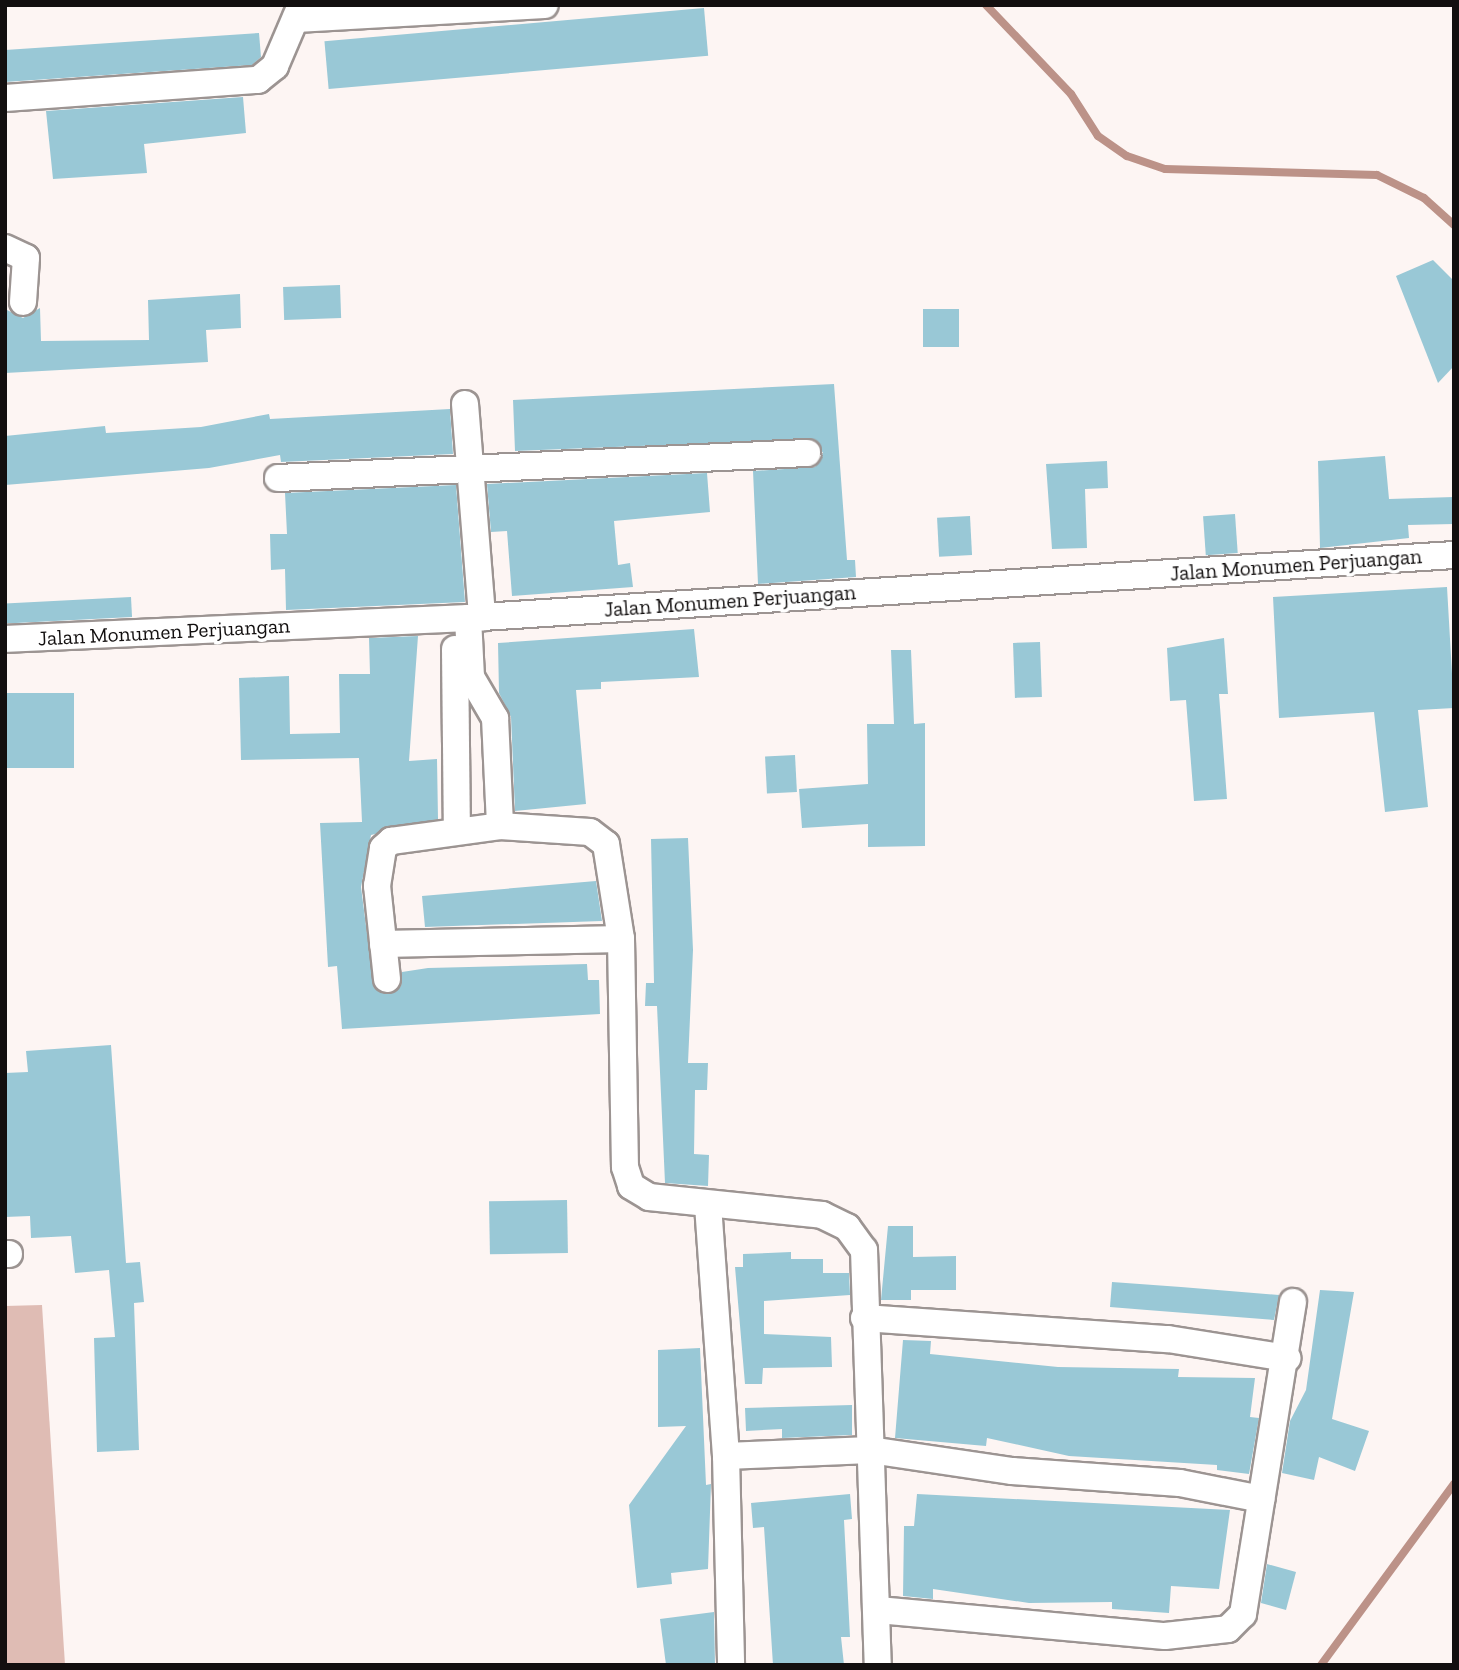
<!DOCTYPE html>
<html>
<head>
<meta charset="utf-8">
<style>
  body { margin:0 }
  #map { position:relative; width:1459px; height:1670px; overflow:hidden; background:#fdf5f3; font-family:"Zilla Slab",serif }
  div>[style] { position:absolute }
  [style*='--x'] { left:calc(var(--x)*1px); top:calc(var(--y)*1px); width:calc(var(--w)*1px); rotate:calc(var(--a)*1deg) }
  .green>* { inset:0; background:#dfbcb4 }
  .stream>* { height:8px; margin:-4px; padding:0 4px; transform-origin:4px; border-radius:4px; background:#bc9288 }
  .building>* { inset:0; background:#99c8d6; transform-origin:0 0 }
  .roads { filter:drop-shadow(2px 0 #9c9492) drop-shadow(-2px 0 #9c9492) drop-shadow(0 2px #9c9492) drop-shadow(0 -2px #9c9492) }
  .minor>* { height:26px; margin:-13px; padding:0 13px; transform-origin:13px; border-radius:13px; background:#fff }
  span { translate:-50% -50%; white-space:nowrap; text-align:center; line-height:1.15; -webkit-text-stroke:7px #fff; paint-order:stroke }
  .street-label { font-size:21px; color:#120f0f }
  .frame { position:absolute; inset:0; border:7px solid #120f0f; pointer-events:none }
</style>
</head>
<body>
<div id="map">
  <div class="green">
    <i style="clip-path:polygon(42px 1305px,65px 1665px,5px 1665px,5px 1306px)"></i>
  </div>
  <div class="stream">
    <i style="--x:986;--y:5;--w:123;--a:46.3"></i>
    <i style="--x:1071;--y:94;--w:50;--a:57.3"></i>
    <i style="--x:1098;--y:136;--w:35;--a:35"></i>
    <i style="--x:1127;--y:156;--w:40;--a:18.9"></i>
    <i style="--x:1165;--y:169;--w:212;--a:1.6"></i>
    <i style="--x:1377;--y:175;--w:52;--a:26.1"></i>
    <i style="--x:1424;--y:198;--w:40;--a:42"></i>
    <i style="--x:1321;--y:1665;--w:225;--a:-53.7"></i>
  </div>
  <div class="building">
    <i style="left:704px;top:8px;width:48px;height:381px;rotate:85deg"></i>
    <i style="clip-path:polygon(259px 33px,261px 57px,252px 65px,5px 82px,5px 50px)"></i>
    <i style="clip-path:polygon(243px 97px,246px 133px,144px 144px,147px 173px,53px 179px,46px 111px)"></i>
    <i style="clip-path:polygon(1433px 260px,1454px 281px,1454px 366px,1438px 383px,1396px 276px)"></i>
    <i style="left:340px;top:285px;width:33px;height:57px;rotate:88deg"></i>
    <i style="clip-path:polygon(240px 294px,241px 328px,206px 330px,208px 362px,5px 373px,5px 309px,23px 318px,40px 308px,41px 341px,149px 340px,148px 300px)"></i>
    <i style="left:923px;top:309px;width:36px;height:38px"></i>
    <i style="clip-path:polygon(834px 384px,847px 560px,855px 560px,856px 577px,758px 584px,753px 471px,815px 467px,823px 453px,814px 439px,515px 451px,513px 400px)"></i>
    <i style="clip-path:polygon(450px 409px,453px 454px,281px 462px,280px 455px,209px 468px,5px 485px,5px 436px,105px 426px,106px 433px,201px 427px,269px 414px,270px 419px)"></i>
    <i style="clip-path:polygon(1385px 456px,1389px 499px,1454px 497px,1454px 524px,1408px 525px,1409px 538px,1320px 548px,1318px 461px)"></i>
    <i style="clip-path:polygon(1107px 461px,1108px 488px,1085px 489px,1087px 548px,1052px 549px,1046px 464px)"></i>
    <i style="clip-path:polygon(707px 473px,710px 512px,614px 521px,618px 565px,630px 563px,633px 587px,512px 596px,507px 531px,491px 532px,487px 484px)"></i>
    <i style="clip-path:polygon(456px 485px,465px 602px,286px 610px,285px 569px,271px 570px,270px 534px,287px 534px,285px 493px)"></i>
    <i style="left:1235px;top:514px;width:39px;height:32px;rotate:86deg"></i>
    <i style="left:970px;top:516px;width:39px;height:33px;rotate:87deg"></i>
    <i style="clip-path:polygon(1447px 587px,1454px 708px,1418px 710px,1428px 807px,1385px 812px,1374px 712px,1279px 718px,1273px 597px)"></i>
    <i style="left:131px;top:597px;width:20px;height:126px;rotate:87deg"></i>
    <i style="clip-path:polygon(694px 629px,699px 677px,601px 682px,601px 689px,576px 690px,586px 804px,515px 811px,511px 717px,499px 693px,498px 643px)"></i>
    <i style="clip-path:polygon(418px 636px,409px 761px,437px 759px,438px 819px,371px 835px,361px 887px,374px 988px,389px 994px,401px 986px,402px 972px,428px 968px,587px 964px,588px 980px,599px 980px,600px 1014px,342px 1029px,337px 966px,328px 967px,320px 823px,362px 822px,359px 758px,241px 760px,239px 678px,289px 676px,290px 734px,340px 733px,339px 674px,370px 674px,369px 638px)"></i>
    <i style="clip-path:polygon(1224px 638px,1228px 694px,1219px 694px,1227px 799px,1194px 801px,1186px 700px,1170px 701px,1167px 648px)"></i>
    <i style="left:1040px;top:642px;width:55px;height:27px;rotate:88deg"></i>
    <i style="clip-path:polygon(891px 650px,911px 650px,914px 724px,925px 723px,925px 846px,868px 847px,868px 824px,802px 828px,799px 789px,868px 784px,867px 724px,894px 724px)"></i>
    <i style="left:74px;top:693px;width:75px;height:69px;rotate:90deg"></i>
    <i style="left:795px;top:755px;width:37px;height:30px;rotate:87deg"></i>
    <i style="clip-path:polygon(688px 838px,693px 950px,688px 1063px,708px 1063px,707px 1090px,695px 1090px,694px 1154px,709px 1155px,708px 1186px,665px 1183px,657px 1006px,645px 1006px,646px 983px,654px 983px,651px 839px)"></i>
    <i style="clip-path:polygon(596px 881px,602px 921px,425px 927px,422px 896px)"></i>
    <i style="clip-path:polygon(111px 1045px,126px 1263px,140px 1262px,144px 1302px,134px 1303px,139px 1450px,97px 1452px,94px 1338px,115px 1337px,109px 1270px,75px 1273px,71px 1236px,31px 1238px,30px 1216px,5px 1217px,5px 1073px,28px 1072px,26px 1051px)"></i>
    <i style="left:567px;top:1200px;width:53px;height:78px;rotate:89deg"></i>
    <i style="clip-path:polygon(888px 1226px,913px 1226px,913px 1257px,956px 1256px,956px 1290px,911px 1290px,911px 1300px,881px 1300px)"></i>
    <i style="clip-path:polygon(791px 1252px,791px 1259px,823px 1259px,823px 1273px,849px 1273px,850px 1295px,764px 1301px,764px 1334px,831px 1337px,832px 1367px,763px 1368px,762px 1384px,745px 1384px,735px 1267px,743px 1267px,743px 1254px)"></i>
    <i style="clip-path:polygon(1112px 1282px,1181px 1287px,1279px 1295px,1274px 1320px,1147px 1310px,1110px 1307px)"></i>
    <i style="clip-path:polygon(1320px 1290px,1354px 1292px,1332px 1419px,1369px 1431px,1355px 1471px,1319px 1457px,1314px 1480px,1282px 1473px,1290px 1421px,1306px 1390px)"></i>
    <i style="clip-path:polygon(903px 1340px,931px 1341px,930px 1354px,1058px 1367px,1179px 1369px,1178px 1377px,1255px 1378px,1250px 1417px,1259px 1418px,1249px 1474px,1217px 1470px,1217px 1465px,1069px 1456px,987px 1438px,986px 1446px,895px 1438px)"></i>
    <i style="clip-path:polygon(700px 1348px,706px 1485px,711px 1484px,708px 1569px,671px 1573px,672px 1584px,637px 1588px,629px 1505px,686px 1426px,658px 1427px,658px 1350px)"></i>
    <i style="clip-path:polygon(852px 1405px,852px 1435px,782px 1438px,782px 1429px,746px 1431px,745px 1408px)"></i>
    <i style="clip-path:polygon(850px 1494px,852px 1519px,844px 1520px,850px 1637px,841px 1637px,844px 1665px,773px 1665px,764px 1527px,753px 1528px,751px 1503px)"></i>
    <i style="clip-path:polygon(917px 1494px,1230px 1510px,1219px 1589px,1171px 1586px,1169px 1613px,1112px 1609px,1112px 1602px,1029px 1603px,933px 1589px,933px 1599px,903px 1596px,904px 1526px,914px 1526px)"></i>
    <i style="clip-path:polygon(1267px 1564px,1296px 1572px,1286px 1610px,1261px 1603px)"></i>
    <i style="clip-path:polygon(714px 1612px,715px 1665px,666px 1665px,660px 1619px)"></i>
  </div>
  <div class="roads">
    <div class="minor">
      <i style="--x:296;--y:19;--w:249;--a:-3.2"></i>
      <i style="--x:5;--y:98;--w:254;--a:-4.1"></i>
      <i style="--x:258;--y:80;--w:22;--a:-39"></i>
      <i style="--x:275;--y:66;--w:66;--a:-66.9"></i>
      <i style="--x:5;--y:248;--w:23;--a:25"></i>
      <i style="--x:26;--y:258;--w:44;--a:93.9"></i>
      <i style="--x:465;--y:404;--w:214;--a:85.4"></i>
      <i style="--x:278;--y:478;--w:530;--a:-2.71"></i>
      <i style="--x:468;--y:618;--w:59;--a:87.1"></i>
      <i style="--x:471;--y:677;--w:48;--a:59.7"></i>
      <i style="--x:495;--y:718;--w:108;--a:87.3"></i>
      <i style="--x:5;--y:639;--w:478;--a:-2.6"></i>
      <i style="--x:482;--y:617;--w:974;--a:-3.65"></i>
      <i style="--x:455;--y:649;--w:180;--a:89.4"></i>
      <i style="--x:383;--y:944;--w:238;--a:-1.2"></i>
      <i style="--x:387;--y:979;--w:94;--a:-96.1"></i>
      <i style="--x:377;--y:886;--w:38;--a:-81"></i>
      <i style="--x:383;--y:848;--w:11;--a:-41"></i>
      <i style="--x:391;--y:841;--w:110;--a:-7.8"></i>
      <i style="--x:500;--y:826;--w:90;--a:3.8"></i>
      <i style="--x:590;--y:832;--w:20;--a:37"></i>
      <i style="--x:606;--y:844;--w:96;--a:81"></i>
      <i style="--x:621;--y:939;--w:228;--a:89"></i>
      <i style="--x:625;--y:1167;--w:20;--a:72"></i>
      <i style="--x:631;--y:1186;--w:21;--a:31"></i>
      <i style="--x:649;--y:1197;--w:174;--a:5.9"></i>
      <i style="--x:822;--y:1215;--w:28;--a:26"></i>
      <i style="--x:847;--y:1227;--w:29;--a:54"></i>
      <i style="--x:864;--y:1250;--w:415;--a:88.1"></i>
      <i style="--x:708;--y:1205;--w:252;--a:85.9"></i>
      <i style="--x:726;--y:1456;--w:209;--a:88.6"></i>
      <i style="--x:5;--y:1254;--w:4;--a:0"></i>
      <i style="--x:864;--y:1318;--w:305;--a:4"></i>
      <i style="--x:1168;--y:1339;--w:121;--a:9.1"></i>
      <i style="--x:726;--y:1456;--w:144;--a:-2.4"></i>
      <i style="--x:870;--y:1450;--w:144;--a:8.4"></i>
      <i style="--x:1012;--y:1471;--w:168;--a:4.1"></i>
      <i style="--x:1180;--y:1483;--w:83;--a:11.2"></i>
      <i style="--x:878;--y:1610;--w:288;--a:5.2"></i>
      <i style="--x:1165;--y:1636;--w:63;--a:-6.3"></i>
      <i style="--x:1228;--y:1629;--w:21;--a:-45"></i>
      <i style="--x:1243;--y:1614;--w:316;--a:-80.9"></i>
    </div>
  </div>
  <div class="street-label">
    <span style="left:1296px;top:565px;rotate:-4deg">Jalan Monumen Perjuangan</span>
    <span style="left:730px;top:601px;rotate:-4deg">Jalan Monumen Perjuangan</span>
    <span style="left:164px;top:632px;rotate:-3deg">Jalan Monumen Perjuangan</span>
  </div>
  <div class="frame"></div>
</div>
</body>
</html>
